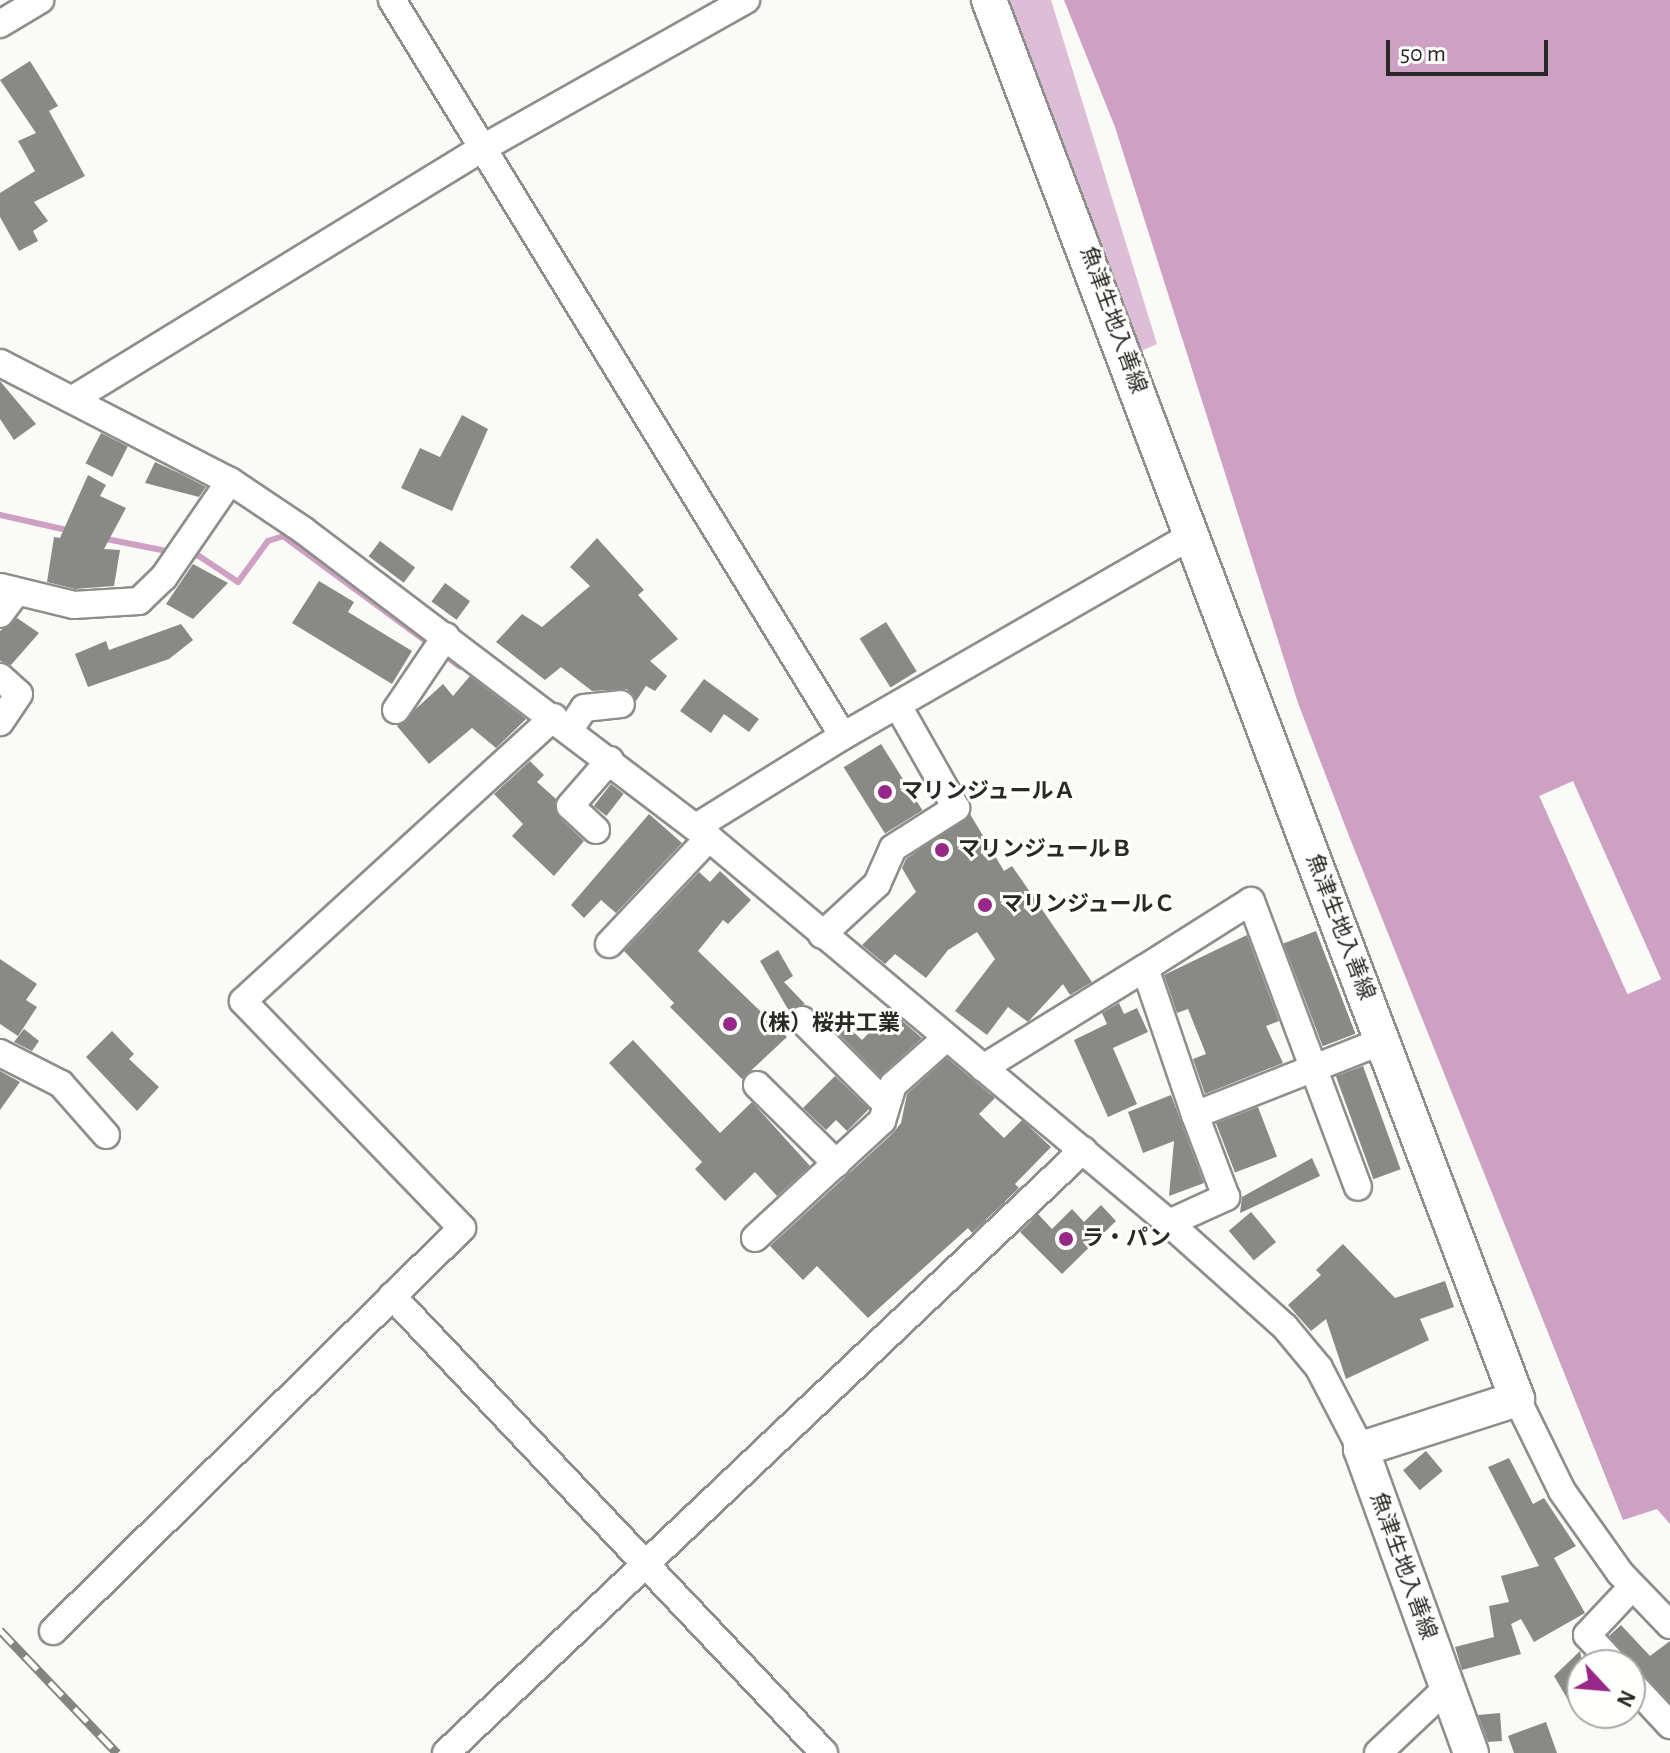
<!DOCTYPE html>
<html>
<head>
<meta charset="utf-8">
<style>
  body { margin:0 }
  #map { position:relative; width:1670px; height:1753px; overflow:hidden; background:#fafaf6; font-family:"Alegreya Sans","Noto Sans JP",sans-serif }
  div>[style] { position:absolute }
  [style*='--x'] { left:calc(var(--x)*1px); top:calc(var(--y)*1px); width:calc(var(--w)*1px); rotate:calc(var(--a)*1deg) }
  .green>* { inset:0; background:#debed7 }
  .water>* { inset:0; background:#cea0c4 }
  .pier>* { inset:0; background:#fafaf6; transform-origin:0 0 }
  .stream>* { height:6px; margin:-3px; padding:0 3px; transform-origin:3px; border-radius:3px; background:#cea0c4 }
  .building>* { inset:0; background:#898985; transform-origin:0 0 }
  .roads { filter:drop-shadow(2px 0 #8e8e8a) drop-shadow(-2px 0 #8e8e8a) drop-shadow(0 2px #8e8e8a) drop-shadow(0 -2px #8e8e8a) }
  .minor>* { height:26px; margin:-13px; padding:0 13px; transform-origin:13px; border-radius:13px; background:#fff }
  .major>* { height:34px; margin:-17px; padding:0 17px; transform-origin:17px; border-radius:17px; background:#fff }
  .rail>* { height:9px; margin-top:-4.5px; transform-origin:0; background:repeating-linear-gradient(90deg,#fffffe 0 18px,#848481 0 36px); box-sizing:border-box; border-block:2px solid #848481 }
  .dots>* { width:22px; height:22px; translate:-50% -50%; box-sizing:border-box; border:4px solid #fffffe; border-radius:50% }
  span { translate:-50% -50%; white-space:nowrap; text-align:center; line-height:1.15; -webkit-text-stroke:6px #fffffe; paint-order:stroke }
  .street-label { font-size:22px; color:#292927 }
  .poi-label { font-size:22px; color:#292927; font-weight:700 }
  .left { translate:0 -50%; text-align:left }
  .north { position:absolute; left:1566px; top:1649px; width:80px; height:80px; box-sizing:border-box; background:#fffffe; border:2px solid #a9a9a8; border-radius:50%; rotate:116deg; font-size:22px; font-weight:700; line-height:32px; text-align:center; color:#292927 }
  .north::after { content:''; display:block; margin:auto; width:28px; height:36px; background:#972888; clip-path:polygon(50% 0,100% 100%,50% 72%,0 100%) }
  .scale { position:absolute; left:1386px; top:40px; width:162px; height:36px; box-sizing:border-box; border:4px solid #292927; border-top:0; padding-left:10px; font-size:24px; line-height:28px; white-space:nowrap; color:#292927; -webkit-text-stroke:6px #fffffe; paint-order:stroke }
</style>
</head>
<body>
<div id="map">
  <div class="green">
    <i style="clip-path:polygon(989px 0,1051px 0,1157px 344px,1127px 357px)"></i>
  </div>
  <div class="water">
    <i style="clip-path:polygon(1064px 0,1670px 0,1670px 1524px,1657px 1509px,1623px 1520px,1349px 836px,1298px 703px,1115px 127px)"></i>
  </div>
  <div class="pier">
    <i style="left:1573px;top:781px;width:217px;height:37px;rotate:66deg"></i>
  </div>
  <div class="stream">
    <i style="--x:0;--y:515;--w:73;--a:12.7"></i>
    <i style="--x:101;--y:538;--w:72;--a:11.2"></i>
    <i style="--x:187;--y:554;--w:12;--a:9"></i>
    <i style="--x:199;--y:556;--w:47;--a:33.7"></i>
    <i style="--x:238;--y:582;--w:51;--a:-53.8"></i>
    <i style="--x:268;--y:541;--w:16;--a:-18"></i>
    <i style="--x:283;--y:536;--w:184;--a:36.4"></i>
    <i style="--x:443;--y:654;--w:21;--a:37"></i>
  </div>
  <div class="building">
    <i style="clip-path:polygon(30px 61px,58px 106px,49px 111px,85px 176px,34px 202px,48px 221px,33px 231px,38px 241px,19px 251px,0 217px,0 193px,35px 171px,18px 141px,36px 133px,0 80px)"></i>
    <i style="clip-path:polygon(0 381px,36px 424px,14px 440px,0 419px)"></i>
    <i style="clip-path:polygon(462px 415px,488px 429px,452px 511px,401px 488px,420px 448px,440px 457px)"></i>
    <i style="left:101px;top:433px;width:30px;height:34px;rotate:27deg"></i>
    <i style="clip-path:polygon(155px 462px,181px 474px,206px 487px,199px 497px,145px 483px)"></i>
    <i style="clip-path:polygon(88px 475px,106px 485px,100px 496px,126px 508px,104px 549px,120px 550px,114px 586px,75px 589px,47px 582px,54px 537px,60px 538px)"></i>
    <i style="clip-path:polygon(597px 538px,644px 590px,638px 595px,678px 639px,650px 661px,667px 676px,655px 691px,646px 686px,636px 701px,627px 689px,592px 691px,561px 667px,545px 680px,496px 642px,522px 614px,542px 627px,590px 586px,570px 567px)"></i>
    <i style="left:380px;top:541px;width:44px;height:19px;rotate:37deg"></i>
    <i style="clip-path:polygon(193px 564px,228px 583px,193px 619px,166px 604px)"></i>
    <i style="clip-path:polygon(319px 581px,354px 602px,348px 612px,412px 651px,392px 684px,292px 623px)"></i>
    <i style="left:445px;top:583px;width:31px;height:23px;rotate:36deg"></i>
    <i style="clip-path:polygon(17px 618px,39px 633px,11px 665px,0 661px,0 631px)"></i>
    <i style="left:886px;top:622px;width:58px;height:31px;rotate:58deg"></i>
    <i style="clip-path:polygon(181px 624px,193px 640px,169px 659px,88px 687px,75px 654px,106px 641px,109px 650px)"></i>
    <i style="clip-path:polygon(470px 676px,526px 719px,496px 748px,472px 728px,429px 764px,397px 726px,443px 684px,453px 696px)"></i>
    <i style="clip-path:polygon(704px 679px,759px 719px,749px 732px,724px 714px,711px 733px,680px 711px)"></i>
    <i style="left:881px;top:744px;width:78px;height:44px;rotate:58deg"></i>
    <i style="clip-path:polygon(530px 761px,544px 775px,537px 782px,556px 799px,559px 817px,584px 841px,554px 876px,512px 836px,523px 824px,494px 794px)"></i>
    <i style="left:611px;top:784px;width:16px;height:28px;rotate:38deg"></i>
    <i style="clip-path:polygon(649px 814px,682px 843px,616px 913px,601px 900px,584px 918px,571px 905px)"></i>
    <i style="clip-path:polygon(970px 814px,1004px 871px,1012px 866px,1092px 982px,1070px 995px,1063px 984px,1028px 1022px,1008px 1007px,987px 1035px,955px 1011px,995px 959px,977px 932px,948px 950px,926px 978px,895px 954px,885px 964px,862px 945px,916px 892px,902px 868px,906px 859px)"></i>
    <i style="clip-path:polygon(720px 871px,751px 900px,728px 924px,723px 920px,698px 951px,787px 1037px,742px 1079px,670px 1007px,674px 1003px,624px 951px,699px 872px,710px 882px)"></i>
    <i style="left:1316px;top:931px;width:110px;height:35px;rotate:69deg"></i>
    <i style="clip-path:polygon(1247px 935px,1279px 1021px,1266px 1026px,1283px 1063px,1205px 1094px,1193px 1059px,1206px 1054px,1188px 1009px,1177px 1013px,1164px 975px)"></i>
    <i style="clip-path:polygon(778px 950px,793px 976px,784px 982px,805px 1004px,789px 1011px,760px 961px)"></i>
    <i style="clip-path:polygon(0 959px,37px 984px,26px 1000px,37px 1007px,18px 1036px,0 1024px)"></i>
    <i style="clip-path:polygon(1119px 1003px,1124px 1014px,1137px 1008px,1148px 1032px,1113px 1048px,1137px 1104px,1108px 1117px,1074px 1040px,1107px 1024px,1102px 1013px)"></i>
    <i style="clip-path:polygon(891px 1011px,922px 1038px,880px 1076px,826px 1021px,834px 1013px,862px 1040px)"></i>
    <i style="clip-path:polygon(24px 1029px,39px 1041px,32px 1051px,14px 1042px)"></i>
    <i style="clip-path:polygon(112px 1031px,134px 1054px,129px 1059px,159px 1087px,137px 1111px,86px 1057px)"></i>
    <i style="clip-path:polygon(633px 1040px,720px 1133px,752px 1102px,810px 1166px,777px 1196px,755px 1172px,725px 1201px,695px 1169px,702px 1162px,609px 1063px)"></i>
    <i style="clip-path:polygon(947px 1058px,995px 1098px,979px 1114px,1004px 1138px,1022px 1120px,1051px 1147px,1015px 1184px,1019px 1188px,972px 1233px,968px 1228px,868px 1318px,817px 1266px,803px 1280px,770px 1246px,893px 1133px,901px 1123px,907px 1094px)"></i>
    <i style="left:1363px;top:1066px;width:110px;height:29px;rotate:70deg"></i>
    <i style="clip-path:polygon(0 1071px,20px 1082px,0 1110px)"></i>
    <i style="clip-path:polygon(835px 1076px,869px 1109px,847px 1131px,836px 1120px,826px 1130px,803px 1108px)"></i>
    <i style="clip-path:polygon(1171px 1095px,1204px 1183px,1169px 1196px,1174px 1141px,1143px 1153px,1128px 1112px)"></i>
    <i style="left:1258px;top:1107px;width:53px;height:45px;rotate:69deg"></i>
    <i style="clip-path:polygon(1312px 1158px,1320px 1176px,1240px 1213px,1242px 1197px)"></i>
    <i style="clip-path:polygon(1101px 1205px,1116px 1221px,1062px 1274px,1020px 1232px,1038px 1214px,1052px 1229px,1072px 1209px,1084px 1222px)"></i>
    <i style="left:1251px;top:1212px;width:39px;height:29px;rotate:50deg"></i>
    <i style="clip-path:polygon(1343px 1244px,1395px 1298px,1445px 1281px,1454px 1307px,1420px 1319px,1429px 1340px,1346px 1379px,1326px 1319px,1311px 1331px,1288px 1305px,1321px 1275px,1316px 1270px)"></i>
    <i style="left:1426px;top:1451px;width:26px;height:30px;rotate:50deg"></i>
    <i style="clip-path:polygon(1509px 1458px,1533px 1504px,1544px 1498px,1576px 1546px,1554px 1558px,1585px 1613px,1534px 1642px,1521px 1619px,1511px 1624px,1521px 1654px,1462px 1670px,1455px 1647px,1494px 1637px,1489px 1606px,1509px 1602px,1501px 1576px,1539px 1566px,1488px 1467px)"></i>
    <i style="clip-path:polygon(1621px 1625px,1650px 1656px,1670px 1641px,1670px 1702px,1631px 1666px,1609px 1636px)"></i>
    <i style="clip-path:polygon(1580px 1651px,1582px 1661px,1586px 1657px,1593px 1665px,1582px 1665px,1582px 1696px,1571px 1705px,1554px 1676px)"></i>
    <i style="clip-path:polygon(1500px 1713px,1502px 1741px,1488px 1742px,1478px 1715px)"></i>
    <i style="clip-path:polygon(1546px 1722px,1557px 1753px,1514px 1753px,1508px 1736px)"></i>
  </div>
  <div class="roads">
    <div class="minor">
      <i style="--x:392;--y:0;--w:863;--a:58.5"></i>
      <i style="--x:0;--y:24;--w:47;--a:-31"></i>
      <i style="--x:0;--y:363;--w:259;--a:27.2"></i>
      <i style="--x:230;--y:481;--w:88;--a:33.9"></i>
      <i style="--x:303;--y:530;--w:510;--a:37.18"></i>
      <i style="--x:709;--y:838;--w:600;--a:39.93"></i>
      <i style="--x:1169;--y:1223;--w:156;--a:41.9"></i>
      <i style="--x:1285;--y:1327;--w:53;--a:50.3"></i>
      <i style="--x:1319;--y:1368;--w:91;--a:62.6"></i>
      <i style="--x:73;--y:399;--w:481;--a:-31.5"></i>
      <i style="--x:483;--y:148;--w:302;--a:-29.4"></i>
      <i style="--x:0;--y:587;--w:76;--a:13.7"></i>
      <i style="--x:74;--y:605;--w:65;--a:-3.5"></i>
      <i style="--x:139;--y:601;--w:35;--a:-44"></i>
      <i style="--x:164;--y:577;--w:116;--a:-55.5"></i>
      <i style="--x:0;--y:614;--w:26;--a:-53"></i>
      <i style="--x:0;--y:677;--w:25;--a:42"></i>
      <i style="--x:19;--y:694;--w:34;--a:124"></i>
      <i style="--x:396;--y:710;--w:89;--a:-56"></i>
      <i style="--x:570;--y:729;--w:25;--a:-56"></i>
      <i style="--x:584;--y:708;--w:37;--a:-6"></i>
      <i style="--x:696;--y:827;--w:173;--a:-31.8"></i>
      <i style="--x:843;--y:736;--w:401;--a:-29.9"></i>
      <i style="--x:596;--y:830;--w:35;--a:-137"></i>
      <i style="--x:570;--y:806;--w:61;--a:-49"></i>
      <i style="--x:822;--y:935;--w:75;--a:-42.8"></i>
      <i style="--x:877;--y:884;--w:39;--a:-66"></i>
      <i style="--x:893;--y:848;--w:75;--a:-32.4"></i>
      <i style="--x:956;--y:808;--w:117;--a:-119.6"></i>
      <i style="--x:609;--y:944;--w:146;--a:-46.7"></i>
      <i style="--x:1145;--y:968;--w:125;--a:-32.3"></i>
      <i style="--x:1251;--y:901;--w:305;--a:69.5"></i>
      <i style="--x:802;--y:1020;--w:119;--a:45"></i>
      <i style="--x:0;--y:1053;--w:68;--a:26.9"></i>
      <i style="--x:61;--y:1084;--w:68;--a:48.6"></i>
      <i style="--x:983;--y:1068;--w:190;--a:-31.7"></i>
      <i style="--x:1145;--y:968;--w:155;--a:71.2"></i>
      <i style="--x:1195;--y:1115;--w:202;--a:-21.5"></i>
      <i style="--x:757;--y:1085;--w:112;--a:44.6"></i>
      <i style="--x:1169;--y:1223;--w:63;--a:-24.5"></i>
      <i style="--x:1226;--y:1197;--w:88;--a:-110.7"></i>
      <i style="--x:755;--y:1238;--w:173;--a:-42.7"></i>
      <i style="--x:882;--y:1121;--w:38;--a:-73"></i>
      <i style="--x:893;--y:1085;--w:69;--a:-41.5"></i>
      <i style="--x:392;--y:1296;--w:629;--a:46.61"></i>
      <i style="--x:1517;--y:1399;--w:102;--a:63.9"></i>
      <i style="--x:1562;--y:1491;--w:100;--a:54.7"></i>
      <i style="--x:1620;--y:1573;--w:72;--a:46.1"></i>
      <i style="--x:53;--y:1631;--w:574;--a:-44.58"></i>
      <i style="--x:462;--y:1228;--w:315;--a:-134"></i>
      <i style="--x:243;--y:1001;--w:421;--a:-42.4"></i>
      <i style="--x:1615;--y:1665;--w:41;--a:-133"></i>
      <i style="--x:1587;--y:1635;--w:66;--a:-46.8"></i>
      <i style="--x:1630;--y:1682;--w:59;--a:47.1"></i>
      <i style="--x:446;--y:1753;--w:877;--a:-43.43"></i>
      <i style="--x:1378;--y:1753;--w:93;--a:-43.3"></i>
    </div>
    <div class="major">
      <i style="--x:989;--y:0;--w:1495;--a:69.32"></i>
      <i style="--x:1517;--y:1399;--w:164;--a:162.2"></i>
      <i style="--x:1361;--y:1449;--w:323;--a:70.1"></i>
    </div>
  </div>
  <div class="rail">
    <i style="--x:0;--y:1630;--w:170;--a:46.4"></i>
  </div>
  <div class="dots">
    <i style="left:885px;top:792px;background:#972888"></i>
    <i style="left:942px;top:850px;background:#972888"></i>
    <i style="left:985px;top:905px;background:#972888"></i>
    <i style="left:730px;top:1024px;background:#972888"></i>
    <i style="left:1066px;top:1239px;background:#972888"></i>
  </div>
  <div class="street-label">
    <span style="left:1113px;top:320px;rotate:70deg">魚津生地入善線</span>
    <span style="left:1340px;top:927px;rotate:69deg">魚津生地入善線</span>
    <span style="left:1403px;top:1566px;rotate:70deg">魚津生地入善線</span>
  </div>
  <div class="poi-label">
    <span class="left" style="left:901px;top:792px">マリンジュールＡ</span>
    <span class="left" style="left:958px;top:850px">マリンジュールＢ</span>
    <span class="left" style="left:1001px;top:905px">マリンジュールＣ</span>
    <span class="left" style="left:746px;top:1024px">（株）桜井工業</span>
    <span class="left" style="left:1082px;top:1239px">ラ・パン</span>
  </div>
  <div class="north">N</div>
  <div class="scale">50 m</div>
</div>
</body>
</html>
